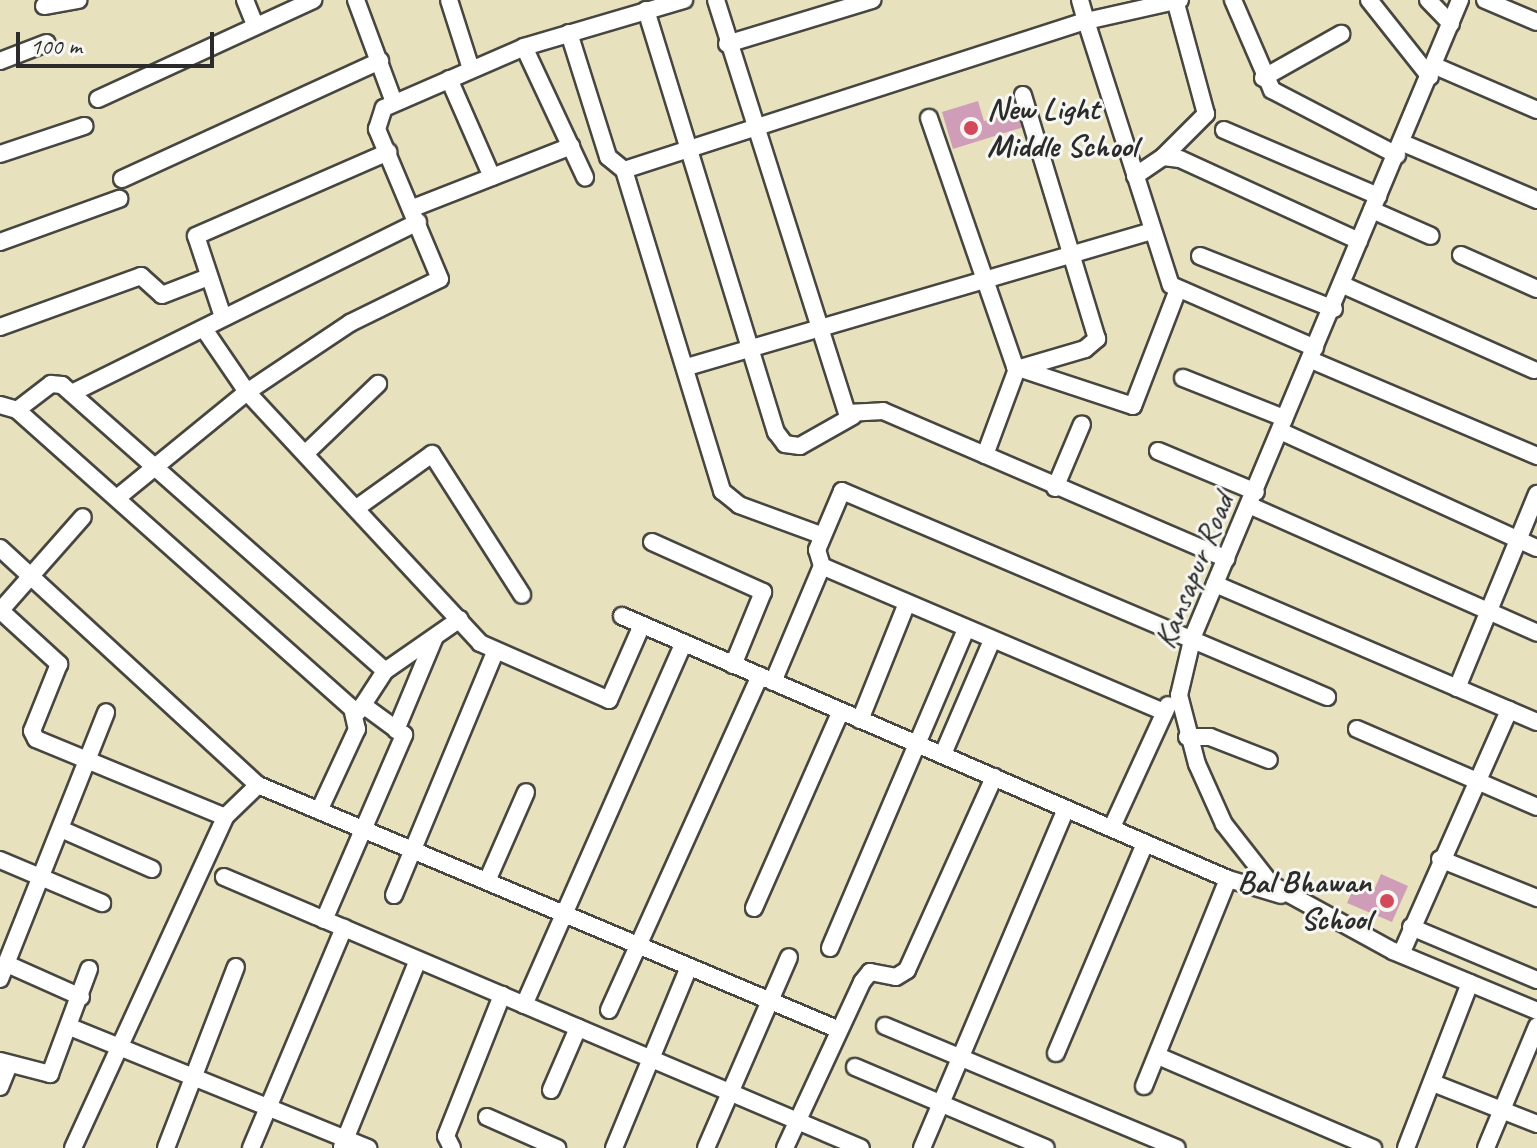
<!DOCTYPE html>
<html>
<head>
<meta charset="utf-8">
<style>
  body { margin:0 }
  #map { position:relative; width:1537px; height:1148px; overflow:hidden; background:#e8e1bd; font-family:Caveat,sans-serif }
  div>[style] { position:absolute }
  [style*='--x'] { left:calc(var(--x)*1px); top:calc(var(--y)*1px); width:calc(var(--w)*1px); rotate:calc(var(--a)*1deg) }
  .building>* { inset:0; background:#d09db8 }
  .roads { filter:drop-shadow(2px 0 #474641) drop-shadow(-2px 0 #474641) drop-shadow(0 2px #474641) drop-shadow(0 -2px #474641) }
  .minor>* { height:16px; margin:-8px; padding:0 8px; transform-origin:8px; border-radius:8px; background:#fff }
  .dots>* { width:22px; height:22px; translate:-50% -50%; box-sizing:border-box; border:4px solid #f6f6f2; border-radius:50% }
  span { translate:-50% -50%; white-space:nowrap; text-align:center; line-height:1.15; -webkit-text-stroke:6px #f6f6f2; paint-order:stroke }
  .poi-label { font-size:32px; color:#2b2b2b; font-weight:700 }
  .left { translate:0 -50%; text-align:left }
  .right { translate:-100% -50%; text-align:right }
  .street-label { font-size:32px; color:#2b2b2b }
  .scale { position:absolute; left:16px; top:32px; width:198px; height:36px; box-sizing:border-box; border:4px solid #2b2b2b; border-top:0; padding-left:10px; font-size:24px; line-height:28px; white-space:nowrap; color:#2b2b2b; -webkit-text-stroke:6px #f6f6f2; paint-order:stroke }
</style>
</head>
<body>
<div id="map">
  <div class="building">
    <i style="clip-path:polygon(978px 101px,984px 121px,1019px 111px,1024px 127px,953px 149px,942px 112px)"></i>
    <i style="clip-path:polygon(1381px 874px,1408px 886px,1392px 922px,1347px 903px,1356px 883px,1374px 890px)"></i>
  </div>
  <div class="roads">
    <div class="minor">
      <i style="--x:245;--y:0;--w:27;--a:68"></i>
      <i style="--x:356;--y:0;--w:109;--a:69.6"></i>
      <i style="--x:449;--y:0;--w:72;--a:72.3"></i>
      <i style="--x:716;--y:0;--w:433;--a:72.4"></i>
      <i style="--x:847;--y:413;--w:36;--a:-3"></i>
      <i style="--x:883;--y:411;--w:374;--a:23.3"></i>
      <i style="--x:1180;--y:0;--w:96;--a:167.4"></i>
      <i style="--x:1086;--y:21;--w:277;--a:72.2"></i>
      <i style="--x:1171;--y:285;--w:157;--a:23.6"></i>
      <i style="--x:1233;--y:0;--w:98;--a:66.6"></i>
      <i style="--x:1272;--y:90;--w:141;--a:27.5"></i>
      <i style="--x:1369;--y:0;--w:98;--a:51.6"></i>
      <i style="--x:1428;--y:0;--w:33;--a:46"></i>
      <i style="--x:1460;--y:0;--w:690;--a:112.77"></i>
      <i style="--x:1193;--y:636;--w:61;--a:103.3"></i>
      <i style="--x:1179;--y:695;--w:71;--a:75.4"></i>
      <i style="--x:1197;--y:764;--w:66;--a:65.8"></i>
      <i style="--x:1224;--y:824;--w:76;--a:51.9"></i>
      <i style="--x:1271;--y:884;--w:139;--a:28.8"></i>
      <i style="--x:1393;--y:951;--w:156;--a:22.6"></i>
      <i style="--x:1485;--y:0;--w:56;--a:22.9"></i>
      <i style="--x:44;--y:6;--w:35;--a:-10"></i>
      <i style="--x:646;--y:10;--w:442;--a:72.9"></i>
      <i style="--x:776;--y:432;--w:15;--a:53"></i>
      <i style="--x:785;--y:444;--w:15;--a:8"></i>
      <i style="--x:800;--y:446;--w:61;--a:-29.5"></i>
      <i style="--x:569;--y:33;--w:130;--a:72.5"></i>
      <i style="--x:608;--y:157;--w:21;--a:39"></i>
      <i style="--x:624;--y:170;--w:336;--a:73"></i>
      <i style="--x:722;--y:491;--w:22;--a:39"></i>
      <i style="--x:739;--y:505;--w:87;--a:20.1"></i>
      <i style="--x:727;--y:44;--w:152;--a:-16.9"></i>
      <i style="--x:524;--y:47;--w:144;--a:64.9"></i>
      <i style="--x:0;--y:61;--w:50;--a:-21"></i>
      <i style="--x:1435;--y:66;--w:111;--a:23.3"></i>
      <i style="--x:1263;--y:78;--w:90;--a:-29.4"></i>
      <i style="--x:449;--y:79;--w:107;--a:66.3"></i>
      <i style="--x:98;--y:99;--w:237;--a:-24.7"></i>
      <i style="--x:929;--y:118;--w:263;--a:70.9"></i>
      <i style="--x:1015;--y:367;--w:124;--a:18.3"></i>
      <i style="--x:1133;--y:406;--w:122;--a:-68.9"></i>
      <i style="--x:1224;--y:130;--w:168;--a:23.2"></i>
      <i style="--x:1403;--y:143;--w:146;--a:23"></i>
      <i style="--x:0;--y:154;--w:89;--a:-18.4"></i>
      <i style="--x:1163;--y:157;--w:61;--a:-45"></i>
      <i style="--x:1206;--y:114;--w:118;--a:-105.2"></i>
      <i style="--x:624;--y:170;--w:485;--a:-17.9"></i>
      <i style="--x:1086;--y:21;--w:22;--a:-106"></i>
      <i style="--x:1135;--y:176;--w:34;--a:-34"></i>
      <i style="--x:1163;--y:157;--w:17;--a:7"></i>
      <i style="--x:1180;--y:159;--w:197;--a:24.6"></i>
      <i style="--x:122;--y:179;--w:284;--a:-24.6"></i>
      <i style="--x:413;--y:208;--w:170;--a:-21.4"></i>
      <i style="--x:1372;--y:210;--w:64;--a:23.8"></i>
      <i style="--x:0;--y:242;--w:127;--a:-19.9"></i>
      <i style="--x:1461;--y:255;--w:83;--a:24.1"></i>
      <i style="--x:1200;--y:256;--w:144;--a:21.6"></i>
      <i style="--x:1343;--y:285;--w:209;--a:24"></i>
      <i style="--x:223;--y:317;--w:85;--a:-108.4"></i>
      <i style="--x:196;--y:236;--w:210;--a:-23.6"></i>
      <i style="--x:0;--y:327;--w:150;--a:-19.9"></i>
      <i style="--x:141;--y:276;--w:28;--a:42"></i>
      <i style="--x:162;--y:295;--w:47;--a:-21.1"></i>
      <i style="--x:204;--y:329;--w:76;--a:55.7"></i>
      <i style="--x:247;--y:392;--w:342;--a:47.1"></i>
      <i style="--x:480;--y:643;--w:141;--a:23.8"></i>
      <i style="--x:609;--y:700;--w:82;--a:-66.3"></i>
      <i style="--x:1311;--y:360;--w:246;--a:23"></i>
      <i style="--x:687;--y:367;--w:484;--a:-16.3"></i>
      <i style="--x:1183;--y:378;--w:109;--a:21.6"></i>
      <i style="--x:72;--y:393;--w:386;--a:-26.3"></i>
      <i style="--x:0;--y:405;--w:18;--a:16"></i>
      <i style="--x:17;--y:410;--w:448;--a:41.7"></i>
      <i style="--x:352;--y:708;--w:22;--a:77"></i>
      <i style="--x:357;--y:729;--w:90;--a:114.9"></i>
      <i style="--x:17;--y:410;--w:43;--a:-37.4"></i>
      <i style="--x:51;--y:384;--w:11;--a:5"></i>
      <i style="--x:62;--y:385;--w:431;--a:41.5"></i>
      <i style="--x:1280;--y:431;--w:282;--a:24.5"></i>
      <i style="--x:1158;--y:451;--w:106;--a:22.7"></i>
      <i style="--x:306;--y:453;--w:100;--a:-43.8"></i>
      <i style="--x:985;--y:455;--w:92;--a:-69.6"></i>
      <i style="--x:1017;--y:369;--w:71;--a:-16.4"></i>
      <i style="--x:1085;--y:349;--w:16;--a:-40"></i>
      <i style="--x:1097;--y:339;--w:255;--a:-106.9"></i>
      <i style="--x:1055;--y:488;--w:69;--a:-67.1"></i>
      <i style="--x:117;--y:498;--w:168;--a:-39.2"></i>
      <i style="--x:247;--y:392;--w:124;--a:-33.8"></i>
      <i style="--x:350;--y:323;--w:100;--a:-26.1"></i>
      <i style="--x:440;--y:279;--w:163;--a:-112.8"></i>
      <i style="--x:377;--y:129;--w:22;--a:-72"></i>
      <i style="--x:384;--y:108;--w:153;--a:-23.5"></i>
      <i style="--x:524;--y:47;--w:167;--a:-16.4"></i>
      <i style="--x:1251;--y:506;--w:313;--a:23.9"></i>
      <i style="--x:358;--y:507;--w:91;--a:-35.6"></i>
      <i style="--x:432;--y:454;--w:167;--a:57.4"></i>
      <i style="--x:652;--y:542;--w:122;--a:24.2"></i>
      <i style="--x:763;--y:592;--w:79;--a:112.3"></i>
      <i style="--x:0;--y:548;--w:350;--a:42.6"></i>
      <i style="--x:258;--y:785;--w:628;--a:22.85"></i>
      <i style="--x:1215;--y:584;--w:350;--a:23.2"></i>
      <i style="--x:0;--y:611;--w:125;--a:-48.6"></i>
      <i style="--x:1;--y:611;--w:79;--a:42.4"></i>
      <i style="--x:59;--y:664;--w:72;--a:111.9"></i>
      <i style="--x:32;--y:731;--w:9;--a:63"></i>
      <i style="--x:36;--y:739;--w:204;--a:22.4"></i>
      <i style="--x:622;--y:616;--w:661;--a:23.46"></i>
      <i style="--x:1228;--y:879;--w:55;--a:16.8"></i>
      <i style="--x:773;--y:682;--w:126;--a:-67.1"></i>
      <i style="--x:1457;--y:688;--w:210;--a:-67.6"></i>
      <i style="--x:359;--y:711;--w:48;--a:-57"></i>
      <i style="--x:385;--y:671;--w:91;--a:-34.7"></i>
      <i style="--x:1164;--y:712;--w:372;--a:-156.9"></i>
      <i style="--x:822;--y:566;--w:17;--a:-107"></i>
      <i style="--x:817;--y:550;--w:64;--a:-67"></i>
      <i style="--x:842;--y:491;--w:527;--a:23.01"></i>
      <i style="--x:860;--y:720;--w:126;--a:-68.1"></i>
      <i style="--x:1357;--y:729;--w:196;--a:23.4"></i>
      <i style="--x:396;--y:730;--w:99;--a:-67.3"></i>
      <i style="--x:1187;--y:737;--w:23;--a:0"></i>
      <i style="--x:1210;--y:737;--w:63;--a:21.3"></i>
      <i style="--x:943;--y:754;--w:124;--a:-66.7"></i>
      <i style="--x:1112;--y:827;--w:134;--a:-65.3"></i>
      <i style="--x:63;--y:830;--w:97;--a:23.7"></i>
      <i style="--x:1440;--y:859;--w:105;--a:21.9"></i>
      <i style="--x:0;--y:860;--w:111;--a:22.9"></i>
      <i style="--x:224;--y:877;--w:692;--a:23.05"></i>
      <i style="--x:487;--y:881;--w:97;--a:-66.3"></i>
      <i style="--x:394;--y:895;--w:263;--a:-67.4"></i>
      <i style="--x:754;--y:908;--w:215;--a:-66.2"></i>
      <i style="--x:324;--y:920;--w:202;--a:-66.6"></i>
      <i style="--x:404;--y:735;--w:51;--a:-143.8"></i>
      <i style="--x:1411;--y:927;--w:137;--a:22.8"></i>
      <i style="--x:830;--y:948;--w:347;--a:-66.9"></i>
      <i style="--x:1401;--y:954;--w:267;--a:-66.1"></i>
      <i style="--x:7;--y:964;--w:81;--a:24"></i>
      <i style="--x:0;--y:979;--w:287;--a:-68.3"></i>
      <i style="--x:524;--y:1005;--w:396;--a:-66.2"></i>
      <i style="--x:609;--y:1010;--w:367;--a:-65.7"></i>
      <i style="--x:885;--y:1026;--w:316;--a:22.7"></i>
      <i style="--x:70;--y:1027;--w:322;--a:22.1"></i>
      <i style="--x:1056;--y:1053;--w:228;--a:-67"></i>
      <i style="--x:1158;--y:1056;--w:234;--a:23.2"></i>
      <i style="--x:0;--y:1061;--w:52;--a:14.6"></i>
      <i style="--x:50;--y:1074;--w:112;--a:-69.6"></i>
      <i style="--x:855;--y:1067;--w:207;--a:23"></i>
      <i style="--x:1433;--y:1083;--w:112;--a:21.5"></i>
      <i style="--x:1144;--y:1086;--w:223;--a:-67.9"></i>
      <i style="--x:0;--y:1087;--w:24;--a:-68"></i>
      <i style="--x:551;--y:1090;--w:68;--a:-66.5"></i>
      <i style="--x:487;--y:1117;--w:77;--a:23.9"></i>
      <i style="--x:342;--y:1147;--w:202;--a:-67.9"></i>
      <i style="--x:73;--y:1148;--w:364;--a:-65.3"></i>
      <i style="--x:225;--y:817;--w:46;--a:-44.1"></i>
      <i style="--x:166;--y:1148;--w:194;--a:-68.9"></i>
      <i style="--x:251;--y:1148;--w:239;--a:-67.1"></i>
      <i style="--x:452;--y:1148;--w:13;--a:-117"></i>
      <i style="--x:446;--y:1136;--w:152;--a:-68.3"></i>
      <i style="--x:614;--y:1148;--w:196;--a:-67.5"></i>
      <i style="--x:706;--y:1148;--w:208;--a:-66.5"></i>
      <i style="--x:785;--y:1148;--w:183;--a:-65.1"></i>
      <i style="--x:862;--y:982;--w:13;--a:-51"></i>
      <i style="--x:870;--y:972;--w:26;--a:11"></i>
      <i style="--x:896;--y:977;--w:13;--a:-32"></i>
      <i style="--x:907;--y:970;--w:212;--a:-65.7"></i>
      <i style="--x:922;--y:1148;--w:368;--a:-67"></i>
      <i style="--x:1406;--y:1148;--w:177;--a:-68.8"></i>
      <i style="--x:1486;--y:1148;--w:132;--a:-67.3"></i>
    </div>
  </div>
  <div class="dots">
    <i style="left:971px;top:128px;background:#d1495b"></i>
    <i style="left:1387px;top:901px;background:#d1495b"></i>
  </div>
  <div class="poi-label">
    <span class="left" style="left:987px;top:128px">New Light<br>Middle School</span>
    <span class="right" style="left:1371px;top:901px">Bal Bhawan<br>School</span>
  </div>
  <div class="street-label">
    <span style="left:1194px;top:571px;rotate:-68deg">Kansapur Road</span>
  </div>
  <div class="scale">100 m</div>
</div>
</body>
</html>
